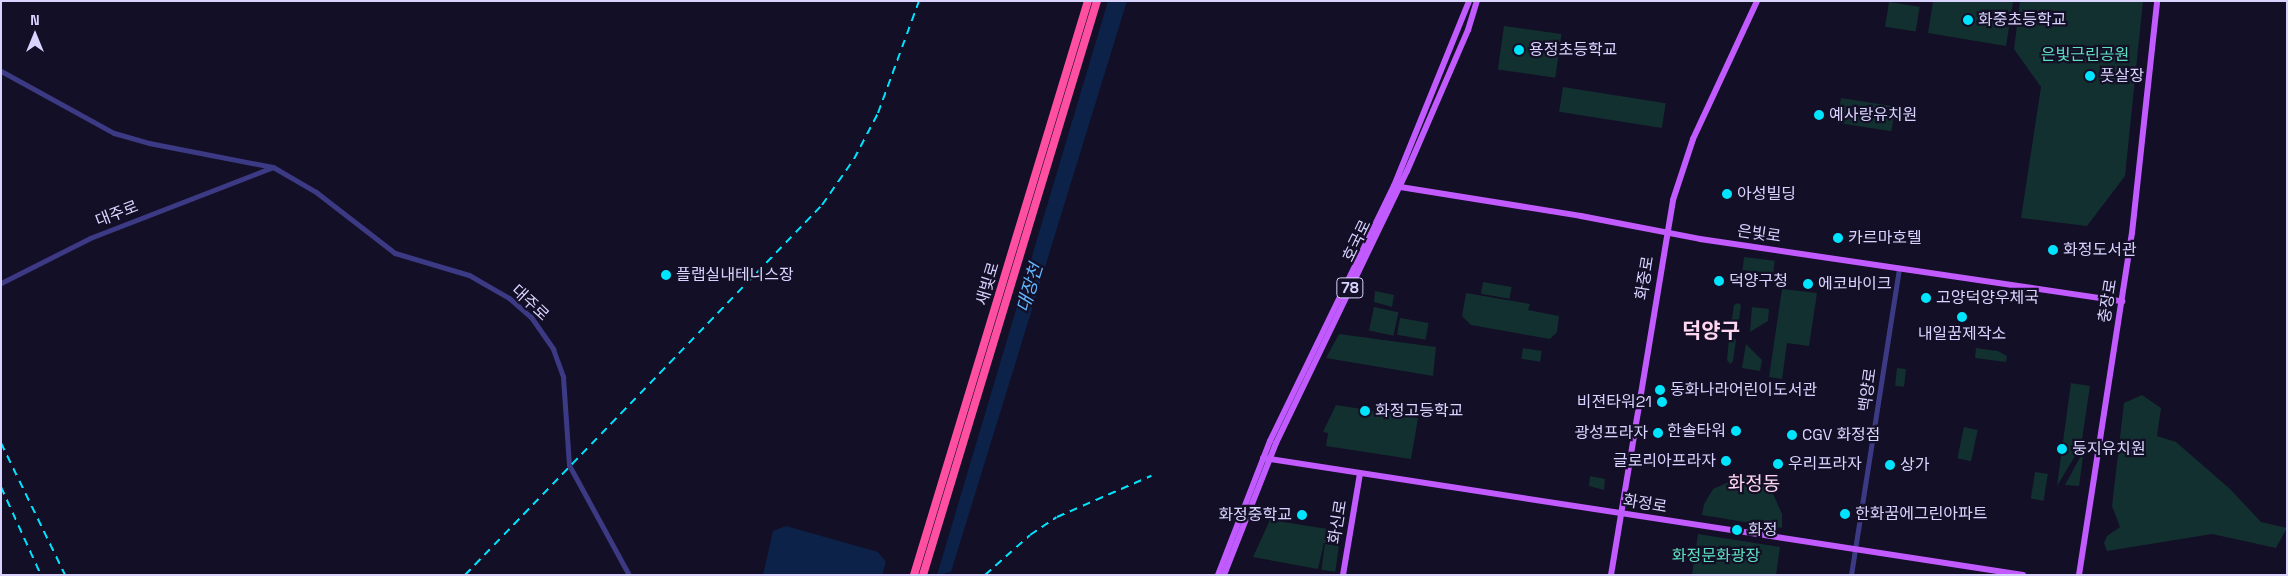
<!DOCTYPE html>
<html>
<head>
<meta charset="utf-8">
<style>
  body { margin:0 }
  #map { position:relative; width:2288px; height:576px; overflow:hidden; background:#130f26; font-family:"Space Grotesk","Noto Sans KR",sans-serif }
  div>[style] { position:absolute }
  [style*='--x'] { left:calc(var(--x)*1px); top:calc(var(--y)*1px); width:calc(var(--w)*1px); rotate:calc(var(--a)*1deg) }
  .green>* { inset:0; background:#12302f; transform-origin:0 0 }
  .water>* { inset:0; background:#0c2248 }
  .minor>* { height:5px; margin:-2.5px; padding:0 2.5px; transform-origin:2.5px; border-radius:2.5px; background:#3d3a85 }
  .major>* { height:6px; margin:-3px; padding:0 3px; transform-origin:3px; border-radius:3px; background:#c25bff }
  .highway>* { height:8px; margin:-4px; padding:0 4px; transform-origin:4px; border-radius:4px; background:#ff4fa3 }
  .rail>* { height:2px; margin-top:-1px; transform-origin:0; background:repeating-linear-gradient(90deg,#00e5ff 0 8px,transparent 0 14px) }
  .dots>* { width:14px; height:14px; translate:-50% -50%; box-sizing:border-box; border:2px solid #130f26; border-radius:50% }
  span { translate:-50% -50%; white-space:nowrap; text-align:center; line-height:1.15; -webkit-text-stroke:4.5px #130f26; paint-order:stroke }
  .shield-label span { padding:1px 4px; background:#130f26; border:1px solid; border-radius:4px; -webkit-text-stroke-width:0 }
  .shield-label { font-size:15px; color:#d9d4ff; font-weight:700 }
  .poi-label { font-size:16px; color:#d9d4ff }
  .left { translate:0 -50%; text-align:left }
  .right { translate:-100% -50%; text-align:right }
  .park-label { font-size:16px; color:#5fe0c0 }
  .street-label { font-size:16px; color:#d9d4ff }
  .water-label { font-size:18px; color:#62b6ff; font-style:italic }
  .quarter-label { font-size:19px; color:#ffd6f0 }
  .district-label { font-size:21px; color:#ffd6f0; font-weight:700 }
  .frame { position:absolute; inset:0; border:2px solid #d9d4ff; pointer-events:none }
  .north { position:absolute; left:10px; top:10px; width:50px; height:50px; -webkit-text-stroke:4px #130f26; paint-order:stroke; rotate:0deg; font-size:14px; font-weight:700; line-height:20px; text-align:center; color:#d9d4ff }
  .north::after { content:''; display:block; margin:auto; width:18px; height:22px; background:#d9d4ff; clip-path:polygon(50% 0,100% 100%,50% 72%,0 100%) }
</style>
</head>
<body>
<div id="map">
  <div class="green">
    <i style="clip-path:polygon(1933px 1px,2013px 2px,2006px 46px,1928px 33px)"></i>
    <i style="clip-path:polygon(2020px 1px,2143px 1px,2125px 176px,2087px 226px,2021px 218px,2041px 87px,2014px 49px)"></i>
    <i style="left:1889px;top:2px;width:31px;height:25px;rotate:9deg"></i>
    <i style="left:1504px;top:26px;width:58px;height:44px;rotate:8deg"></i>
    <i style="left:1563px;top:87px;width:104px;height:25px;rotate:9deg"></i>
    <i style="left:1841px;top:98px;width:55px;height:25px;rotate:9deg"></i>
    <i style="left:1744px;top:257px;width:31px;height:13px;rotate:7deg"></i>
    <i style="left:1483px;top:282px;width:29px;height:12px;rotate:10deg"></i>
    <i style="clip-path:polygon(1782px 289px,1817px 293px,1809px 346px,1787px 343px,1782px 379px,1769px 377px)"></i>
    <i style="clip-path:polygon(1375px 291px,1394px 295px,1392px 307px,1374px 302px)"></i>
    <i style="clip-path:polygon(1466px 293px,1530px 304px,1528px 310px,1559px 316px,1557px 332px,1550px 339px,1471px 325px,1462px 316px)"></i>
    <i style="clip-path:polygon(1738px 303px,1741px 305px,1738px 327px,1734px 329px,1731px 326px,1734px 305px)"></i>
    <i style="left:1374px;top:307px;width:25px;height:24px;rotate:12deg"></i>
    <i style="clip-path:polygon(1752px 307px,1769px 309px,1768px 321px,1750px 332px)"></i>
    <i style="left:1400px;top:318px;width:29px;height:17px;rotate:10deg"></i>
    <i style="clip-path:polygon(1339px 334px,1436px 347px,1433px 376px,1326px 358px)"></i>
    <i style="clip-path:polygon(1733px 337px,1736px 340px,1733px 361px,1730px 364px,1727px 360px,1729px 339px)"></i>
    <i style="clip-path:polygon(1746px 344px,1762px 360px,1760px 371px,1742px 368px)"></i>
    <i style="left:1523px;top:348px;width:19px;height:11px;rotate:9deg"></i>
    <i style="clip-path:polygon(1976px 348px,1998px 351px,2007px 356px,2006px 362px,1975px 358px)"></i>
    <i style="left:1897px;top:368px;width:9px;height:18px;rotate:6deg"></i>
    <i style="clip-path:polygon(2071px 383px,2090px 386px,2081px 446px,2057px 486px)"></i>
    <i style="clip-path:polygon(2142px 395px,2161px 408px,2157px 436px,2176px 442px,2230px 489px,2261px 522px,2287px 528px,2276px 548px,2212px 534px,2107px 551px,2104px 543px,2107px 536px,2120px 527px,2112px 506px,2124px 403px)"></i>
    <i style="clip-path:polygon(1336px 405px,1418px 418px,1411px 459px,1326px 446px,1328px 433px,1323px 432px)"></i>
    <i style="left:1964px;top:427px;width:14px;height:32px;rotate:12deg"></i>
    <i style="clip-path:polygon(2084px 450px,2079px 486px,2065px 485px)"></i>
    <i style="left:2035px;top:472px;width:13px;height:27px;rotate:9deg"></i>
    <i style="clip-path:polygon(1590px 476px,1605px 479px,1604px 490px,1589px 486px)"></i>
    <i style="clip-path:polygon(1740px 477px,1759px 480px,1771px 489px,1782px 514px,1782px 528px,1702px 515px,1704px 504px,1713px 489px)"></i>
    <i style="clip-path:polygon(1270px 520px,1328px 529px,1327px 543px,1324px 543px,1318px 569px,1253px 557px)"></i>
    <i style="clip-path:polygon(1698px 534px,1780px 547px,1776px 575px,1692px 575px)"></i>
    <i style="left:1325px;top:544px;width:14px;height:26px;rotate:8deg"></i>
  </div>
  <div class="water">
    <i style="clip-path:polygon(1108px 1px,1127px 1px,951px 572px,937px 575px)"></i>
    <i style="clip-path:polygon(786px 526px,878px 552px,886px 562px,882px 575px,763px 575px,773px 531px)"></i>
  </div>
  <div class="minor">
    <i style="--x:1;--y:71;--w:129;--a:28.8"></i>
    <i style="--x:114;--y:133;--w:36;--a:16"></i>
    <i style="--x:149;--y:143;--w:126;--a:11"></i>
    <i style="--x:273;--y:167;--w:50;--a:30.2"></i>
    <i style="--x:316;--y:192;--w:100;--a:37.7"></i>
    <i style="--x:395;--y:253;--w:77;--a:16.6"></i>
    <i style="--x:469;--y:275;--w:46;--a:29.9"></i>
    <i style="--x:509;--y:298;--w:29;--a:41"></i>
    <i style="--x:531;--y:317;--w:39;--a:55"></i>
    <i style="--x:553;--y:349;--w:30;--a:70"></i>
    <i style="--x:563;--y:377;--w:88;--a:86.1"></i>
    <i style="--x:569;--y:465;--w:125;--a:61.4"></i>
    <i style="--x:1;--y:283;--w:100;--a:-26.8"></i>
    <i style="--x:90;--y:238;--w:196;--a:-21.2"></i>
    <i style="--x:1851;--y:575;--w:311;--a:-81.1"></i>
  </div>
  <div class="major">
    <i style="--x:1394;--y:186;--w:189;--a:9.1"></i>
    <i style="--x:1581;--y:216;--w:121;--a:10.9"></i>
    <i style="--x:1700;--y:239;--w:427;--a:8.4"></i>
    <i style="--x:1263;--y:458;--w:769;--a:8.75"></i>
    <i style="--x:1218;--y:575;--w:144;--a:-68.8"></i>
    <i style="--x:1270;--y:441;--w:284;--a:-64.1"></i>
    <i style="--x:1394;--y:186;--w:200;--a:-67.9"></i>
    <i style="--x:1224;--y:575;--w:142;--a:-68.5"></i>
    <i style="--x:1276;--y:443;--w:302;--a:-64.3"></i>
    <i style="--x:1407;--y:171;--w:154;--a:-66.6"></i>
    <i style="--x:1468;--y:30;--w:30;--a:-73"></i>
    <i style="--x:1343;--y:575;--w:103;--a:-80.5"></i>
    <i style="--x:1611;--y:575;--w:380;--a:-80.6"></i>
    <i style="--x:1673;--y:200;--w:64;--a:-71.8"></i>
    <i style="--x:1693;--y:139;--w:152;--a:-65.1"></i>
    <i style="--x:2079;--y:575;--w:346;--a:-81.2"></i>
    <i style="--x:2132;--y:233;--w:233;--a:-83.8"></i>
  </div>
  <div class="highway">
    <i style="--x:914;--y:575;--w:600;--a:-73.14"></i>
    <i style="--x:923;--y:575;--w:600;--a:-73.14"></i>
  </div>
  <div class="rail">
    <i style="--x:1;--y:443;--w:147;--a:64.1"></i>
    <i style="--x:1;--y:487;--w:97;--a:65.6"></i>
    <i style="--x:465;--y:575;--w:514;--a:-46.02"></i>
    <i style="--x:822;--y:205;--w:56;--a:-55.2"></i>
    <i style="--x:854;--y:159;--w:52;--a:-62.4"></i>
    <i style="--x:878;--y:113;--w:119;--a:-69.9"></i>
    <i style="--x:985;--y:575;--w:60;--a:-41.6"></i>
    <i style="--x:1030;--y:535;--w:32;--a:-34"></i>
    <i style="--x:1057;--y:517;--w:103;--a:-23.6"></i>
  </div>
  <div class="dots">
    <i style="left:1968px;top:20px;background:#00e5ff"></i>
    <i style="left:1519px;top:50px;background:#00e5ff"></i>
    <i style="left:2090px;top:76px;background:#00e5ff"></i>
    <i style="left:1819px;top:115px;background:#00e5ff"></i>
    <i style="left:1727px;top:194px;background:#00e5ff"></i>
    <i style="left:1838px;top:238px;background:#00e5ff"></i>
    <i style="left:2053px;top:250px;background:#00e5ff"></i>
    <i style="left:666px;top:275px;background:#00e5ff"></i>
    <i style="left:1719px;top:281px;background:#00e5ff"></i>
    <i style="left:1808px;top:284px;background:#00e5ff"></i>
    <i style="left:1926px;top:298px;background:#00e5ff"></i>
    <i style="left:1962px;top:317px;background:#00e5ff"></i>
    <i style="left:1660px;top:390px;background:#00e5ff"></i>
    <i style="left:1662px;top:402px;background:#00e5ff"></i>
    <i style="left:1365px;top:411px;background:#00e5ff"></i>
    <i style="left:1736px;top:431px;background:#00e5ff"></i>
    <i style="left:1658px;top:433px;background:#00e5ff"></i>
    <i style="left:1792px;top:435px;background:#00e5ff"></i>
    <i style="left:2062px;top:449px;background:#00e5ff"></i>
    <i style="left:1726px;top:461px;background:#00e5ff"></i>
    <i style="left:1778px;top:464px;background:#00e5ff"></i>
    <i style="left:1890px;top:465px;background:#00e5ff"></i>
    <i style="left:1845px;top:514px;background:#00e5ff"></i>
    <i style="left:1302px;top:515px;background:#00e5ff"></i>
    <i style="left:1737px;top:530px;background:#00e5ff"></i>
  </div>
  <div class="shield-label">
    <span style="left:1350px;top:288px">78</span>
  </div>
  <div class="poi-label">
    <span class="left" style="left:1978px;top:20px">화중초등학교</span>
    <span class="left" style="left:1529px;top:50px">용정초등학교</span>
    <span class="left" style="left:2100px;top:76px">풋살장</span>
    <span class="left" style="left:1829px;top:115px">예사랑유치원</span>
    <span class="left" style="left:1737px;top:194px">아성빌딩</span>
    <span class="left" style="left:1848px;top:238px">카르마호텔</span>
    <span class="left" style="left:2063px;top:250px">화정도서관</span>
    <span class="left" style="left:676px;top:275px">플랩실내테니스장</span>
    <span class="left" style="left:1729px;top:281px">덕양구청</span>
    <span class="left" style="left:1818px;top:284px">에코바이크</span>
    <span class="left" style="left:1936px;top:298px">고양덕양우체국</span>
    <span style="left:1962px;top:334px">내일꿈제작소</span>
    <span class="left" style="left:1670px;top:390px">동화나라어린이도서관</span>
    <span class="right" style="left:1652px;top:402px">비젼타워21</span>
    <span class="left" style="left:1375px;top:411px">화정고등학교</span>
    <span class="right" style="left:1726px;top:431px">한솔타워</span>
    <span class="right" style="left:1648px;top:433px">광성프라자</span>
    <span class="left" style="left:1802px;top:435px">CGV 화정점</span>
    <span class="left" style="left:2072px;top:449px">둥지유치원</span>
    <span class="right" style="left:1716px;top:461px">글로리아프라자</span>
    <span class="left" style="left:1788px;top:464px">우리프라자</span>
    <span class="left" style="left:1900px;top:465px">상가</span>
    <span class="left" style="left:1855px;top:514px">한화꿈에그린아파트</span>
    <span class="right" style="left:1292px;top:515px">화정중학교</span>
    <span class="left" style="left:1748px;top:530px">화정</span>
  </div>
  <div class="park-label">
    <span style="left:2085px;top:55px">은빛근린공원</span>
    <span style="left:1716px;top:556px">화정문화광장</span>
  </div>
  <div class="street-label">
    <span style="left:117px;top:214px;rotate:-21deg">대주로</span>
    <span style="left:1759px;top:234px;rotate:8deg">은빛로</span>
    <span style="left:1357px;top:241px;rotate:-64deg">호국로</span>
    <span style="left:1645px;top:278px;rotate:-81deg">화중로</span>
    <span style="left:988px;top:284px;rotate:-73deg">새빛로</span>
    <span style="left:2108px;top:301px;rotate:-81deg">충장로</span>
    <span style="left:530px;top:303px;rotate:43deg">대주로</span>
    <span style="left:1868px;top:390px;rotate:-82deg">백양로</span>
    <span style="left:1645px;top:504px;rotate:9deg">화정로</span>
    <span style="left:1338px;top:522px;rotate:-81deg">화신로</span>
  </div>
  <div class="water-label">
    <span style="left:1030px;top:288px;rotate:-73deg">대장천</span>
  </div>
  <div class="quarter-label">
    <span style="left:1754px;top:484px">화정동</span>
  </div>
  <div class="district-label">
    <span style="left:1711px;top:331px">덕양구</span>
  </div>
  <div class="frame"></div>
  <div class="north">N</div>
</div>
</body>
</html>
